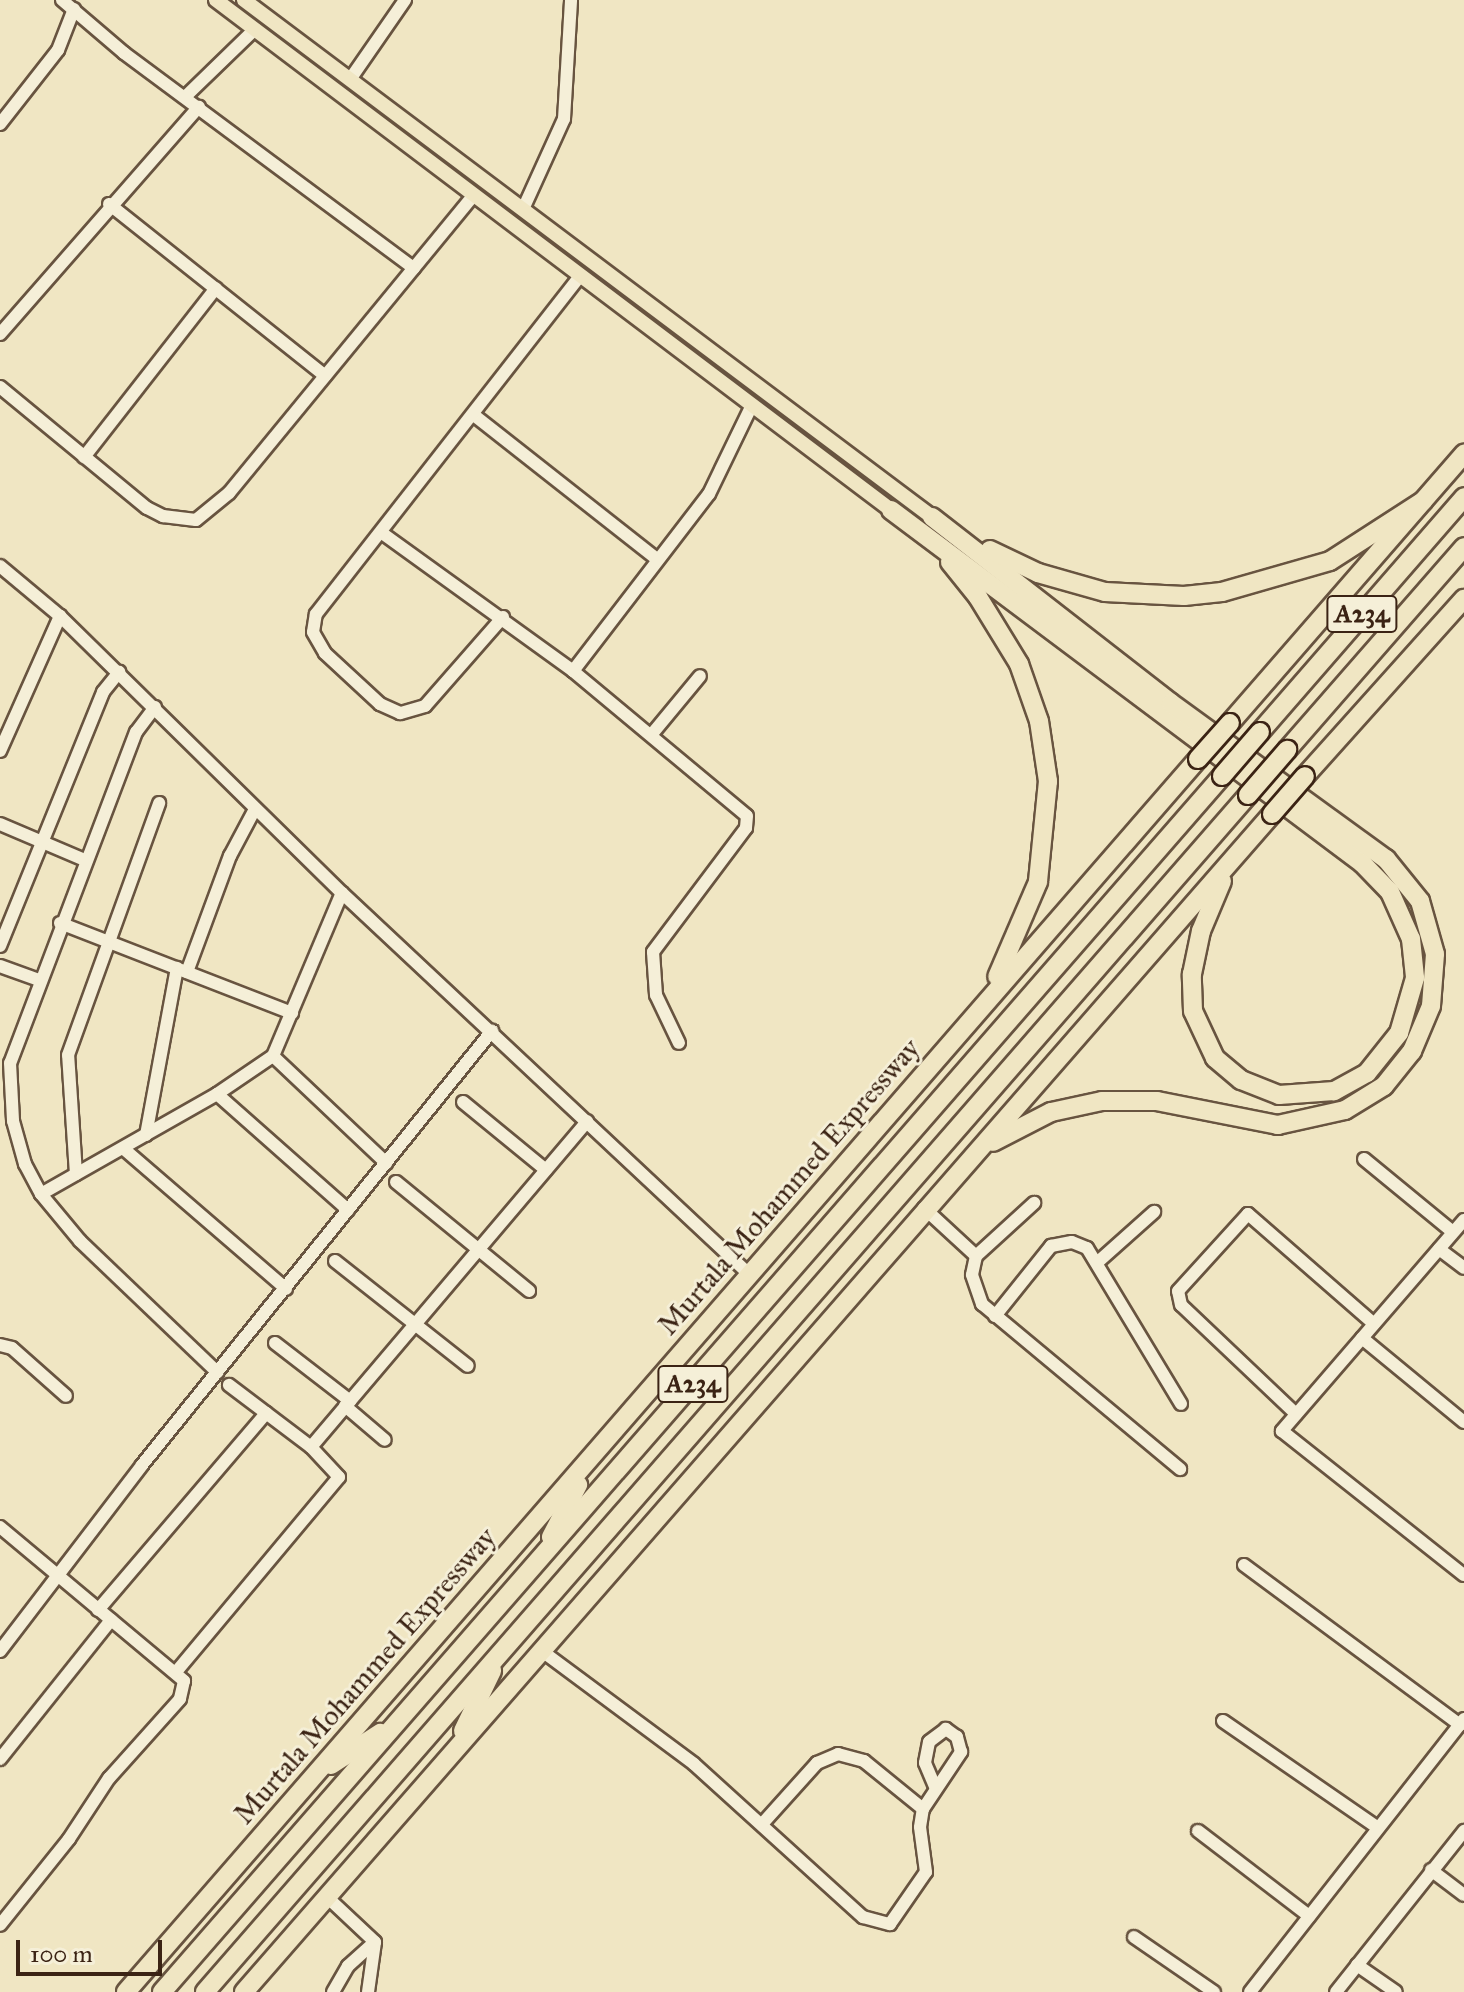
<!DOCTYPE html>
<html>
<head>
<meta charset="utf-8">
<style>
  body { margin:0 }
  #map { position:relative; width:1464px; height:1992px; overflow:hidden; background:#f0e6c3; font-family:"IM FELL Great Primer",serif }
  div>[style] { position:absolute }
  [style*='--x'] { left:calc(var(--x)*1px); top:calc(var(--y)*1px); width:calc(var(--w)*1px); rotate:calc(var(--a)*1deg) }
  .roads { filter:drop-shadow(2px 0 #685440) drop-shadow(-2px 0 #685440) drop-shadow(0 2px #685440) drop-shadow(0 -2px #685440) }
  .minor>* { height:12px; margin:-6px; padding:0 6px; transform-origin:6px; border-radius:6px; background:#f5efd8 }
  .major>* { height:14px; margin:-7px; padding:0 7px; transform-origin:7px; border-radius:7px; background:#f0e6c3 }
  .highway>* { height:18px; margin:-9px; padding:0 9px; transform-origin:9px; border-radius:9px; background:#f0e6c3 }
  .bridges { filter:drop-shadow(2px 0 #3b2314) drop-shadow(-2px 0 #3b2314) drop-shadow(0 2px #3b2314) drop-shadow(0 -2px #3b2314) }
  .highway-bridge>* { height:18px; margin:-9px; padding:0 9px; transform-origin:9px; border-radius:9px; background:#f0e6c3 }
  span { translate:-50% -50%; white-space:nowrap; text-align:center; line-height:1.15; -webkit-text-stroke:6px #f5efd8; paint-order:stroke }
  .shield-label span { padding:2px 6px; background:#f5efd8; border:2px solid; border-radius:6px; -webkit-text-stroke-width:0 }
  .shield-label { font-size:26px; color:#3b2314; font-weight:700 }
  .street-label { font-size:28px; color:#3b2314 }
  .scale { position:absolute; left:16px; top:1940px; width:146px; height:36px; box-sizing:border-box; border:4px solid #3b2314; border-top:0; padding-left:10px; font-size:24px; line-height:28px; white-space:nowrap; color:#3b2314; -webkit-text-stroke:6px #f5efd8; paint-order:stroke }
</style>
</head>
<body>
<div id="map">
  <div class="roads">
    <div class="minor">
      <i style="--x:62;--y:0;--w:82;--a:40.5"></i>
      <i style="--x:124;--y:53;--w:361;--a:36.6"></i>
      <i style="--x:351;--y:78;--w:95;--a:-55.3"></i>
      <i style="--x:187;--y:95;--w:95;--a:-44.1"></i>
      <i style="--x:0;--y:124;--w:94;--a:-51.9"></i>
      <i style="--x:58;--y:50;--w:44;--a:-68.7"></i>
      <i style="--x:109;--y:204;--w:276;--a:38.5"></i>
      <i style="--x:524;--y:207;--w:97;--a:-65.6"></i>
      <i style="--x:564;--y:119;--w:119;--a:-86.6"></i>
      <i style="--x:0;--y:334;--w:302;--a:-48.8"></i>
      <i style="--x:0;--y:387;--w:190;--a:39.5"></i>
      <i style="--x:147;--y:508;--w:18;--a:27"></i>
      <i style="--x:163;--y:516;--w:33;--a:7"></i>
      <i style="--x:196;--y:520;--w:43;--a:-39.3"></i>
      <i style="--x:229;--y:493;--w:386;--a:-50.6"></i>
      <i style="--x:475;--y:416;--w:231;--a:38.2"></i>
      <i style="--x:84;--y:457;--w:214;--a:-52"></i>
      <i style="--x:382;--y:533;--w:236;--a:35.8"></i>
      <i style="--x:573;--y:671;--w:226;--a:39.8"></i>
      <i style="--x:747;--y:816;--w:12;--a:95"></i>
      <i style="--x:746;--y:828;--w:155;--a:126.9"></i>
      <i style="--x:653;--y:952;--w:43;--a:86"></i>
      <i style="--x:656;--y:995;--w:53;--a:64.4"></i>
      <i style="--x:0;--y:566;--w:78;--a:39.8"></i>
      <i style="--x:60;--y:616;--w:395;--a:44.5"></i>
      <i style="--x:342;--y:893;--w:559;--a:43.11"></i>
      <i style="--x:503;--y:617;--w:118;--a:131.2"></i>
      <i style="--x:425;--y:706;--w:26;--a:164"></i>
      <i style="--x:400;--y:713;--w:22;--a:-156"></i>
      <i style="--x:380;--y:704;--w:75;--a:-137.2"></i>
      <i style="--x:325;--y:653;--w:24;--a:-120"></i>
      <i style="--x:313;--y:632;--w:18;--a:-81"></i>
      <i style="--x:316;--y:614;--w:430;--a:-52"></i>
      <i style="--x:573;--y:671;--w:223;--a:-52.5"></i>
      <i style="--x:709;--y:494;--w:99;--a:-64.2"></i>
      <i style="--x:155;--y:707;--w:31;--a:127"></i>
      <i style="--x:136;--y:732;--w:354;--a:110.8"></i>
      <i style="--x:10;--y:1063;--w:58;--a:87"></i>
      <i style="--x:13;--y:1121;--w:45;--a:74.4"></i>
      <i style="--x:25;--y:1164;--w:34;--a:62"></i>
      <i style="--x:41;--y:1194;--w:61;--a:50.3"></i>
      <i style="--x:80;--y:1241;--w:190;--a:43.7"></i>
      <i style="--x:652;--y:734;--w:75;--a:-50.4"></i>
      <i style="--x:0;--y:751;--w:148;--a:-66"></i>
      <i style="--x:0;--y:824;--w:92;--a:23"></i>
      <i style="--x:60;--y:923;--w:249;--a:21.2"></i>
      <i style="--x:0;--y:946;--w:274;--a:-67.9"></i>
      <i style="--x:103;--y:692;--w:26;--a:-51"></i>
      <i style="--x:0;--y:966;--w:41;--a:19.7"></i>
      <i style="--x:187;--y:972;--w:124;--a:-69.7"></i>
      <i style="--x:230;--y:856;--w:53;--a:-62"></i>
      <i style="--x:273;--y:1056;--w:156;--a:43.4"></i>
      <i style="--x:217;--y:1094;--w:175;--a:41.5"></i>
      <i style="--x:463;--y:1102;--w:107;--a:39.3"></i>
      <i style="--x:146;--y:1135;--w:170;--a:-79.5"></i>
      <i style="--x:124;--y:1149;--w:214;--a:40.8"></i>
      <i style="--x:1364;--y:1159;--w:115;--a:39.4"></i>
      <i style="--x:76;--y:1174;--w:119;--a:-93.8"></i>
      <i style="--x:68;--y:1055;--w:268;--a:-70.1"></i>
      <i style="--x:396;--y:1182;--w:172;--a:39.3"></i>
      <i style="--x:41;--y:1194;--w:202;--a:-29.6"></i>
      <i style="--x:217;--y:1094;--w:68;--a:-34.2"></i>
      <i style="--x:273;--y:1056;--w:177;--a:-67.1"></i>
      <i style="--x:924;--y:1208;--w:71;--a:42.7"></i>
      <i style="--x:976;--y:1256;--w:19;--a:102"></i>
      <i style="--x:972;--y:1275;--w:31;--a:71"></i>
      <i style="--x:982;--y:1304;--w:258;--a:39.8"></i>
      <i style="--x:1464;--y:1220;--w:279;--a:130.8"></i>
      <i style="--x:1282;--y:1431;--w:232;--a:38.4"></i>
      <i style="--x:1439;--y:1249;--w:31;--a:37"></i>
      <i style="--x:976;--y:1256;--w:79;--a:-42.4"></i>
      <i style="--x:335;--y:1261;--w:169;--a:38.3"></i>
      <i style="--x:1099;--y:1261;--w:74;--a:-41.7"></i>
      <i style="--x:995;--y:1316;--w:90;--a:-51.3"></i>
      <i style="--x:1051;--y:1246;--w:21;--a:-11"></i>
      <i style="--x:1072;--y:1242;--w:16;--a:22"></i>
      <i style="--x:1087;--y:1248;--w:182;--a:58.9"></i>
      <i style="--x:1362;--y:1338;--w:132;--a:39.5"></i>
      <i style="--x:275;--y:1343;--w:95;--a:37.7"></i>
      <i style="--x:0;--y:1345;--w:12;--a:14"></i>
      <i style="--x:12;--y:1348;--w:72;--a:41.6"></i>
      <i style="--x:345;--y:1406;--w:52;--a:40.4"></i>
      <i style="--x:1296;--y:1414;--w:158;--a:-136.5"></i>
      <i style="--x:1181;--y:1305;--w:14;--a:-102"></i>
      <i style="--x:1178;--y:1291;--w:104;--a:-47.7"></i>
      <i style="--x:1248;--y:1214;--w:167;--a:41.1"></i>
      <i style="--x:311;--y:1447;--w:427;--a:-49.7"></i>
      <i style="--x:0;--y:1527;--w:240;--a:39.9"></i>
      <i style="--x:184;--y:1681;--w:18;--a:103"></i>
      <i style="--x:180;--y:1699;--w:106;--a:131.9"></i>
      <i style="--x:109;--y:1778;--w:73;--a:123.3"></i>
      <i style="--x:69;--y:1839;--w:110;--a:128.7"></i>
      <i style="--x:1244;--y:1565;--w:269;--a:36.5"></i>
      <i style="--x:98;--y:1610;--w:259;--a:-49.5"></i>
      <i style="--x:0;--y:1651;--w:234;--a:-52.6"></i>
      <i style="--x:142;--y:1465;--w:558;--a:-51.12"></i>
      <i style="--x:542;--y:1651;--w:189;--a:36.6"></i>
      <i style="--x:694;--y:1764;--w:228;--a:42.2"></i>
      <i style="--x:863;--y:1917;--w:28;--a:15"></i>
      <i style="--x:890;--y:1924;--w:63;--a:-55.3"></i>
      <i style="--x:926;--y:1872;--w:45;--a:-97.6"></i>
      <i style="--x:920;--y:1827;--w:18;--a:-81"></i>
      <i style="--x:923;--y:1809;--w:69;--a:-56.3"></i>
      <i style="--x:961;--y:1752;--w:16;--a:-105"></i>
      <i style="--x:957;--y:1737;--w:14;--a:-144"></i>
      <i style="--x:946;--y:1729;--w:21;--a:143"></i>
      <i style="--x:929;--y:1742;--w:21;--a:101"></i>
      <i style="--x:925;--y:1763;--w:26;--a:67"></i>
      <i style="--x:176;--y:1672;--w:254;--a:-50.1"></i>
      <i style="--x:339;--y:1477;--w:41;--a:-133"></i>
      <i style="--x:311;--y:1447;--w:103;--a:-142.9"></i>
      <i style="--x:1223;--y:1721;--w:188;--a:34.6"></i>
      <i style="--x:0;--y:1759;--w:178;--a:-51.4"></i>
      <i style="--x:763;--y:1823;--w:81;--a:-48"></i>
      <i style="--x:817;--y:1763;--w:23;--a:-23"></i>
      <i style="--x:838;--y:1754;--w:27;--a:15"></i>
      <i style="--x:864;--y:1761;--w:76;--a:39.1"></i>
      <i style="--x:1198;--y:1831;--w:140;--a:37.4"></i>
      <i style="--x:1431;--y:1870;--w:41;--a:37.1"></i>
      <i style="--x:327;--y:1897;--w:66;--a:43.2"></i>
      <i style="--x:1134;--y:1937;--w:97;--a:34.5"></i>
      <i style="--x:1357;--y:1965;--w:47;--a:34.7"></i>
      <i style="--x:333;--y:1992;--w:30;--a:-60"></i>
      <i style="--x:348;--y:1966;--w:36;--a:-42"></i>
      <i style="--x:368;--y:1992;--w:50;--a:-82"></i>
      <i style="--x:1250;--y:1992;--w:347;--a:-51.9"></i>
      <i style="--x:1336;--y:1992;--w:206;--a:-51.5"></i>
    </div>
    <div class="major">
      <i style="--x:216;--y:0;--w:846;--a:37.07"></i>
      <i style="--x:244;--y:0;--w:861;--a:36.92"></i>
    </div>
    <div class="highway">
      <i style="--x:891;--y:510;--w:589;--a:36.85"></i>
      <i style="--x:1362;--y:863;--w:40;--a:46"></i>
      <i style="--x:1390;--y:892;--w:51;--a:65.9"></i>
      <i style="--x:1411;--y:939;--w:39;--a:84"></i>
      <i style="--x:1415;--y:978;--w:57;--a:106.2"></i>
      <i style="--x:1399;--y:1033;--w:51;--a:128.7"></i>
      <i style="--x:1367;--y:1073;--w:38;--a:151"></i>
      <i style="--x:1334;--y:1091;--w:55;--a:175.8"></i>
      <i style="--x:1279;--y:1095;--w:41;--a:-158.5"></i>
      <i style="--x:1241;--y:1080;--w:34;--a:-140"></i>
      <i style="--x:1215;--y:1058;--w:52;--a:-115.1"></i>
      <i style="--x:1193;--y:1011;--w:37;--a:-92"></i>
      <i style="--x:1192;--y:974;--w:44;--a:-78.2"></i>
      <i style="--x:1201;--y:931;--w:54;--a:-67.2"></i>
      <i style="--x:932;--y:517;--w:303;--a:37.9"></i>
      <i style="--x:1171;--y:703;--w:266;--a:36"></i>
      <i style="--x:1386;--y:859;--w:54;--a:51"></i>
      <i style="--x:1420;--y:901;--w:55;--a:74.2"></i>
      <i style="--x:1435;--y:954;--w:52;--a:94.4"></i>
      <i style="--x:1431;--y:1006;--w:49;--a:112.9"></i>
      <i style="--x:1412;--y:1051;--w:45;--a:128.7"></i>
      <i style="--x:1384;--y:1086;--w:46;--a:148.4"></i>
      <i style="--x:1345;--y:1110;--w:69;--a:167.4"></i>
      <i style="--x:1278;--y:1125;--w:123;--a:-168.8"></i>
      <i style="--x:1157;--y:1101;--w:55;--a:180"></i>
      <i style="--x:1102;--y:1101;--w:52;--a:167.8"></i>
      <i style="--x:1051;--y:1112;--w:65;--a:152.7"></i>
      <i style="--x:990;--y:550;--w:53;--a:25.6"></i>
      <i style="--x:1038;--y:573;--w:70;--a:15.8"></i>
      <i style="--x:1105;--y:592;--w:79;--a:2.9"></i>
      <i style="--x:1184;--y:596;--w:38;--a:-6"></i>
      <i style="--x:1222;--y:592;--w:112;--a:-16"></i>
      <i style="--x:1330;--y:561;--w:111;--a:-32.8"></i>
      <i style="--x:950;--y:562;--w:45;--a:51.3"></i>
      <i style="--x:978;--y:597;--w:79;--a:58.5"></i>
      <i style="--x:1019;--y:664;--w:60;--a:70.7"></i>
      <i style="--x:1039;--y:721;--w:61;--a:81.5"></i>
      <i style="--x:1048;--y:781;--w:101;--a:95.7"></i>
      <i style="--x:1038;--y:882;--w:103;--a:113.3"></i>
      <i style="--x:1230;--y:723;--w:357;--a:-49"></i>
      <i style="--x:1260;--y:732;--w:311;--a:-49"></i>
      <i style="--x:1287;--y:750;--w:269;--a:-48.9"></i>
      <i style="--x:1305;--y:776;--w:238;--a:-48.1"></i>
      <i style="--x:551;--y:1537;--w:59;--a:-62.6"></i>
      <i style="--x:463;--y:1731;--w:67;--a:-64.2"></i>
      <i style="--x:331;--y:1765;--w:59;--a:-33.1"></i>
      <i style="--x:126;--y:1992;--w:1634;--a:-49"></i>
      <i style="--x:162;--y:1992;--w:1613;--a:-48.92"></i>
      <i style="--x:205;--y:1992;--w:1588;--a:-48.93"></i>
      <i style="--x:244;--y:1992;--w:1563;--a:-48.89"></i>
    </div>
  </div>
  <div class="bridges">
    <div class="highway-bridge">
      <i style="--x:1198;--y:759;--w:48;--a:-48.4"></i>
      <i style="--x:1222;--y:776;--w:58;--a:-49.2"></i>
      <i style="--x:1248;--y:795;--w:60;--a:-49.1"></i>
      <i style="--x:1272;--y:814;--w:50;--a:-49"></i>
    </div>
  </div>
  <div class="shield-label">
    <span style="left:1362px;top:614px">A234</span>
    <span style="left:693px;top:1384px">A234</span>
  </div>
  <div class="street-label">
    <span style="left:789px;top:1187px;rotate:-49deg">Murtala Mohammed Expressway</span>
    <span style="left:365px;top:1676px;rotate:-49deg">Murtala Mohammed Expressway</span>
  </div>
  <div class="scale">100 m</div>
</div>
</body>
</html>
